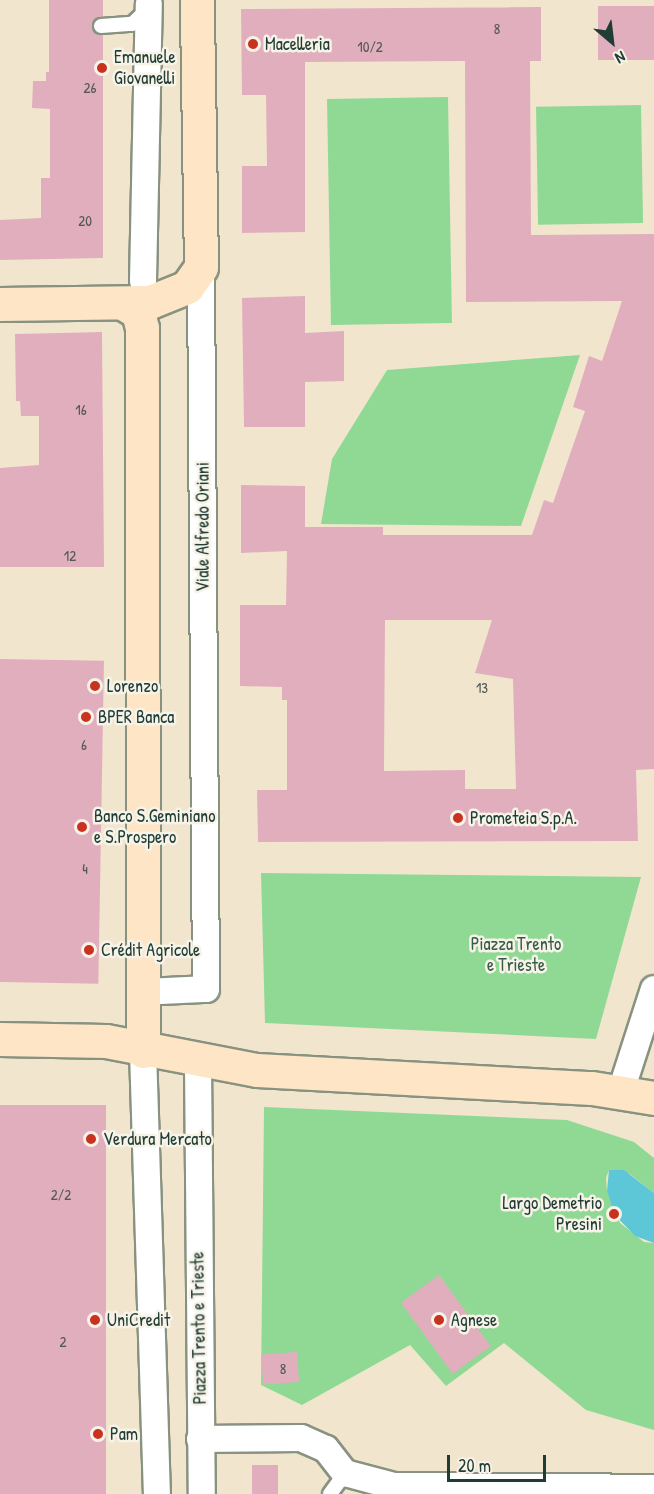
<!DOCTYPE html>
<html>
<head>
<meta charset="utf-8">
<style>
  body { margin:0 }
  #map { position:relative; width:654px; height:1494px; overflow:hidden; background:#f1e6cd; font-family:"Patrick Hand",sans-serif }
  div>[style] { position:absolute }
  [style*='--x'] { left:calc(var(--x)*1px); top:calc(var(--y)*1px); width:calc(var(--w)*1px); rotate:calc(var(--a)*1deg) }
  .green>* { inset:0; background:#90d995; transform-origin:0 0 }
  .water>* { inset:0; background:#5dc7d8 }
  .building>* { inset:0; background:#e1aebe; transform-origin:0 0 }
  .roads { filter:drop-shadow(2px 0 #889280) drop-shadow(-2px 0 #889280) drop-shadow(0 2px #889280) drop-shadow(0 -2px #889280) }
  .lane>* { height:14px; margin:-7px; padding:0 7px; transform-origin:7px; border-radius:7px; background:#fff }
  .street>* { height:26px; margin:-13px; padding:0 13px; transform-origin:13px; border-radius:13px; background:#fff }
  .secondary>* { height:33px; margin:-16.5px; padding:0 16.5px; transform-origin:16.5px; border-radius:16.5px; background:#fde5c5 }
  .dots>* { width:16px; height:16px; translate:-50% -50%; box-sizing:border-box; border:3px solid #f7f3e8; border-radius:50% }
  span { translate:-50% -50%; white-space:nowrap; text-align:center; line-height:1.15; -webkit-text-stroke:5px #f7f3e8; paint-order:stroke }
  .number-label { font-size:15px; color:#505956 }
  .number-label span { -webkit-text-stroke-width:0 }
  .poi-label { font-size:18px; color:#1f3d34 }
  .left { translate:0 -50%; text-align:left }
  .right { translate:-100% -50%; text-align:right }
  .street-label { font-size:18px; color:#1f3d34 }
  .park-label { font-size:18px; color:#365c47 }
  .north { position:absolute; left:582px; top:12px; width:60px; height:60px; -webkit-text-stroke:4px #f7f3e8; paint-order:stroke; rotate:152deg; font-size:16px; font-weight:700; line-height:24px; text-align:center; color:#1f3d34 }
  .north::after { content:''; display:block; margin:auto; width:21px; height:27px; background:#1f3d34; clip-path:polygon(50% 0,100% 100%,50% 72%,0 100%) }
  .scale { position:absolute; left:447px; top:1455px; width:99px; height:27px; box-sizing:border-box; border:3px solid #1f3d34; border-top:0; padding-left:8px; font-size:18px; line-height:21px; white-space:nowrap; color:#1f3d34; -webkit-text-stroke:4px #f7f3e8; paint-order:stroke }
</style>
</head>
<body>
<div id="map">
  <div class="green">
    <i style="left:448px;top:97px;width:226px;height:121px;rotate:89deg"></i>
    <i style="left:641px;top:105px;width:118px;height:105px;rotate:89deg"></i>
    <i style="clip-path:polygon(580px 355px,521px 526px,321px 524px,332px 459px,387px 370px)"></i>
    <i style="clip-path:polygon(261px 873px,641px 877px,596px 1039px,265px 1023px)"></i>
    <i style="clip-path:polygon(264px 1107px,567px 1120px,634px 1142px,654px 1158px,654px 1193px,630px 1174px,609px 1170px,606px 1178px,607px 1191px,620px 1223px,644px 1242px,654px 1243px,654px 1430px,586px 1410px,504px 1343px,446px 1386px,410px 1345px,302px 1405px,261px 1385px)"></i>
  </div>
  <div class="water">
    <i style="clip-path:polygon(609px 1170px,624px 1170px,654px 1193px,654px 1243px,635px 1236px,615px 1215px,607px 1191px)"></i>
  </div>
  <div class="building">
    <i style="clip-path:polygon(49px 0,103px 0,103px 17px,96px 19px,92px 26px,97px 34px,103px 35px,103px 258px,0 260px,0 220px,41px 218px,41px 178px,50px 178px,50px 109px,32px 108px,33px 81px,46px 81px,46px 72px,49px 72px)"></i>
    <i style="left:654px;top:6px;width:54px;height:56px;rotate:90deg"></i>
    <i style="clip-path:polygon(evenodd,541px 7px,541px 61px,530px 61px,531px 235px,654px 234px,654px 769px,636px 770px,638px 841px,258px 842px,257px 790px,287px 790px,287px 700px,282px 700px,282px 687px,240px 686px,240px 605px,286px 605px,287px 551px,241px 553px,241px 485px,305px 486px,305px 527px,383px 527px,383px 535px,532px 535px,544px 500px,553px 503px,585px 411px,573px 407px,589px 356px,602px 361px,622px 301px,466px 302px,465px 61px,305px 62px,305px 232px,242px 233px,242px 166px,267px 166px,266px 95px,242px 95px,241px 9px,541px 7px,385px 620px,492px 620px,475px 673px,513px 679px,516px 789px,465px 789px,465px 770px,384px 771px,385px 620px)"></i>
    <i style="clip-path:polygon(305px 296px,305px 333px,344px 331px,344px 381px,305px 382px,305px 427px,244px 427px,242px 298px)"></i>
    <i style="clip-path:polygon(102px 332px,104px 567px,0 567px,0 468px,39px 465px,39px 416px,21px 416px,20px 401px,16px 401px,15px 334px)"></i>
    <i style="left:0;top:659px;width:104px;height:323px;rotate:1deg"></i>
    <i style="left:0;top:1105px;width:106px;height:389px"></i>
    <i style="left:439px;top:1275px;width:88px;height:47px;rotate:54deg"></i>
    <i style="left:297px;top:1352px;width:30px;height:36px;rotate:86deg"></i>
    <i style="left:252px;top:1465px;width:26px;height:29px"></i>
  </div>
  <div class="roads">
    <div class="lane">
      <i style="--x:101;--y:26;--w:31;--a:-4"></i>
      <i style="--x:132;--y:24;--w:21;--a:-43"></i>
      <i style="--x:330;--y:1494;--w:26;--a:-54"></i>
    </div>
    <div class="street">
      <i style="--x:143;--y:281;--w:277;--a:-88.8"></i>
      <i style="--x:142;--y:992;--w:64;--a:-2.7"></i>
      <i style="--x:206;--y:989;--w:722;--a:-90.4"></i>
      <i style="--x:143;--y:1051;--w:443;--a:88.2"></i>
      <i style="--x:198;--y:1062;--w:432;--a:89.5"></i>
      <i style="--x:621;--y:1091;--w:107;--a:-72.1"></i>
      <i style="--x:200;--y:1439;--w:101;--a:-0.6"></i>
      <i style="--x:301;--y:1438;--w:27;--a:24"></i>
      <i style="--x:326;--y:1449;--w:31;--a:52"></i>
      <i style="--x:345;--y:1473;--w:51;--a:14.9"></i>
      <i style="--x:394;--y:1486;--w:260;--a:0.4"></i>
    </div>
    <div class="secondary">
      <i style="--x:123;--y:303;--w:17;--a:31"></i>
      <i style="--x:138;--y:312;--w:16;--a:76"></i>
      <i style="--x:142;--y:328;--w:723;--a:89.92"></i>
      <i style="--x:0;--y:304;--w:150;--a:-0.8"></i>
      <i style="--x:150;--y:302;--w:40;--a:-22"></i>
      <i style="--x:187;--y:287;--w:24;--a:-55"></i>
      <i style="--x:201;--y:267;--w:267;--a:-90.9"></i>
      <i style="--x:0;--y:1039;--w:106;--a:1.1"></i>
      <i style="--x:106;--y:1041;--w:154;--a:10.9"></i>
      <i style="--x:257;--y:1070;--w:335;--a:3.1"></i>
      <i style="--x:592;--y:1088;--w:63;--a:9.2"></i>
    </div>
  </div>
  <div class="dots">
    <i style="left:253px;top:44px;background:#c8321e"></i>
    <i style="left:102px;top:68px;background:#c8321e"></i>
    <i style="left:95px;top:686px;background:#c8321e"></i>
    <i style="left:86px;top:717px;background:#c8321e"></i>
    <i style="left:458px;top:818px;background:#c8321e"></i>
    <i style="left:82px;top:827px;background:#c8321e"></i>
    <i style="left:89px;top:950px;background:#c8321e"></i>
    <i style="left:91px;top:1139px;background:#c8321e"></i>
    <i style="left:614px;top:1214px;background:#c8321e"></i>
    <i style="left:95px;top:1320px;background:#c8321e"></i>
    <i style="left:439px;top:1320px;background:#c8321e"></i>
    <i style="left:98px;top:1434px;background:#c8321e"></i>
  </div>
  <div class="number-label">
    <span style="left:497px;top:29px">8</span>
    <span style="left:370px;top:47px">10/2</span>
    <span style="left:90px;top:88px">26</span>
    <span style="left:85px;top:221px">20</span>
    <span style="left:81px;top:410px">16</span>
    <span style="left:70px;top:556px">12</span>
    <span style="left:482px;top:688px">13</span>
    <span style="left:84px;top:745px">6</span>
    <span style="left:85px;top:869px">4</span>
    <span style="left:61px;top:1195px">2/2</span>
    <span style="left:63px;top:1342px">2</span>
    <span style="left:283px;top:1369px">8</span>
  </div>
  <div class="poi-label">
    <span class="left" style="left:265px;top:44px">Macelleria</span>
    <span class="left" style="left:114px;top:68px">Emanuele<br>Giovanelli</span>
    <span class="left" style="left:107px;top:686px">Lorenzo</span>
    <span class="left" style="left:98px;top:717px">BPER Banca</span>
    <span class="left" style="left:94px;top:827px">Banco S.Geminiano<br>e S.Prospero</span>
    <span class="left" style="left:470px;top:818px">Prometeia S.p.A.</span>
    <span class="left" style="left:101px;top:950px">Crédit Agricole</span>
    <span class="left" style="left:103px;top:1139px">Verdura Mercato</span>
    <span class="right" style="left:602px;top:1214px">Largo Demetrio<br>Presini</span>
    <span class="left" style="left:107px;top:1320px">UniCredit</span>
    <span class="left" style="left:451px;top:1320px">Agnese</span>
    <span class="left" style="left:110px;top:1434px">Pam</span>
  </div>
  <div class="street-label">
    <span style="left:203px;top:527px;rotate:-90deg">Viale Alfredo Oriani</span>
    <span style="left:199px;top:1328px;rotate:-91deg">Piazza Trento e Trieste</span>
  </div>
  <div class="park-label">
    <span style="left:516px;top:955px">Piazza Trento<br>e Trieste</span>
  </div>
  <div class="north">N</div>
  <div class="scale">20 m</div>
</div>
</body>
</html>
